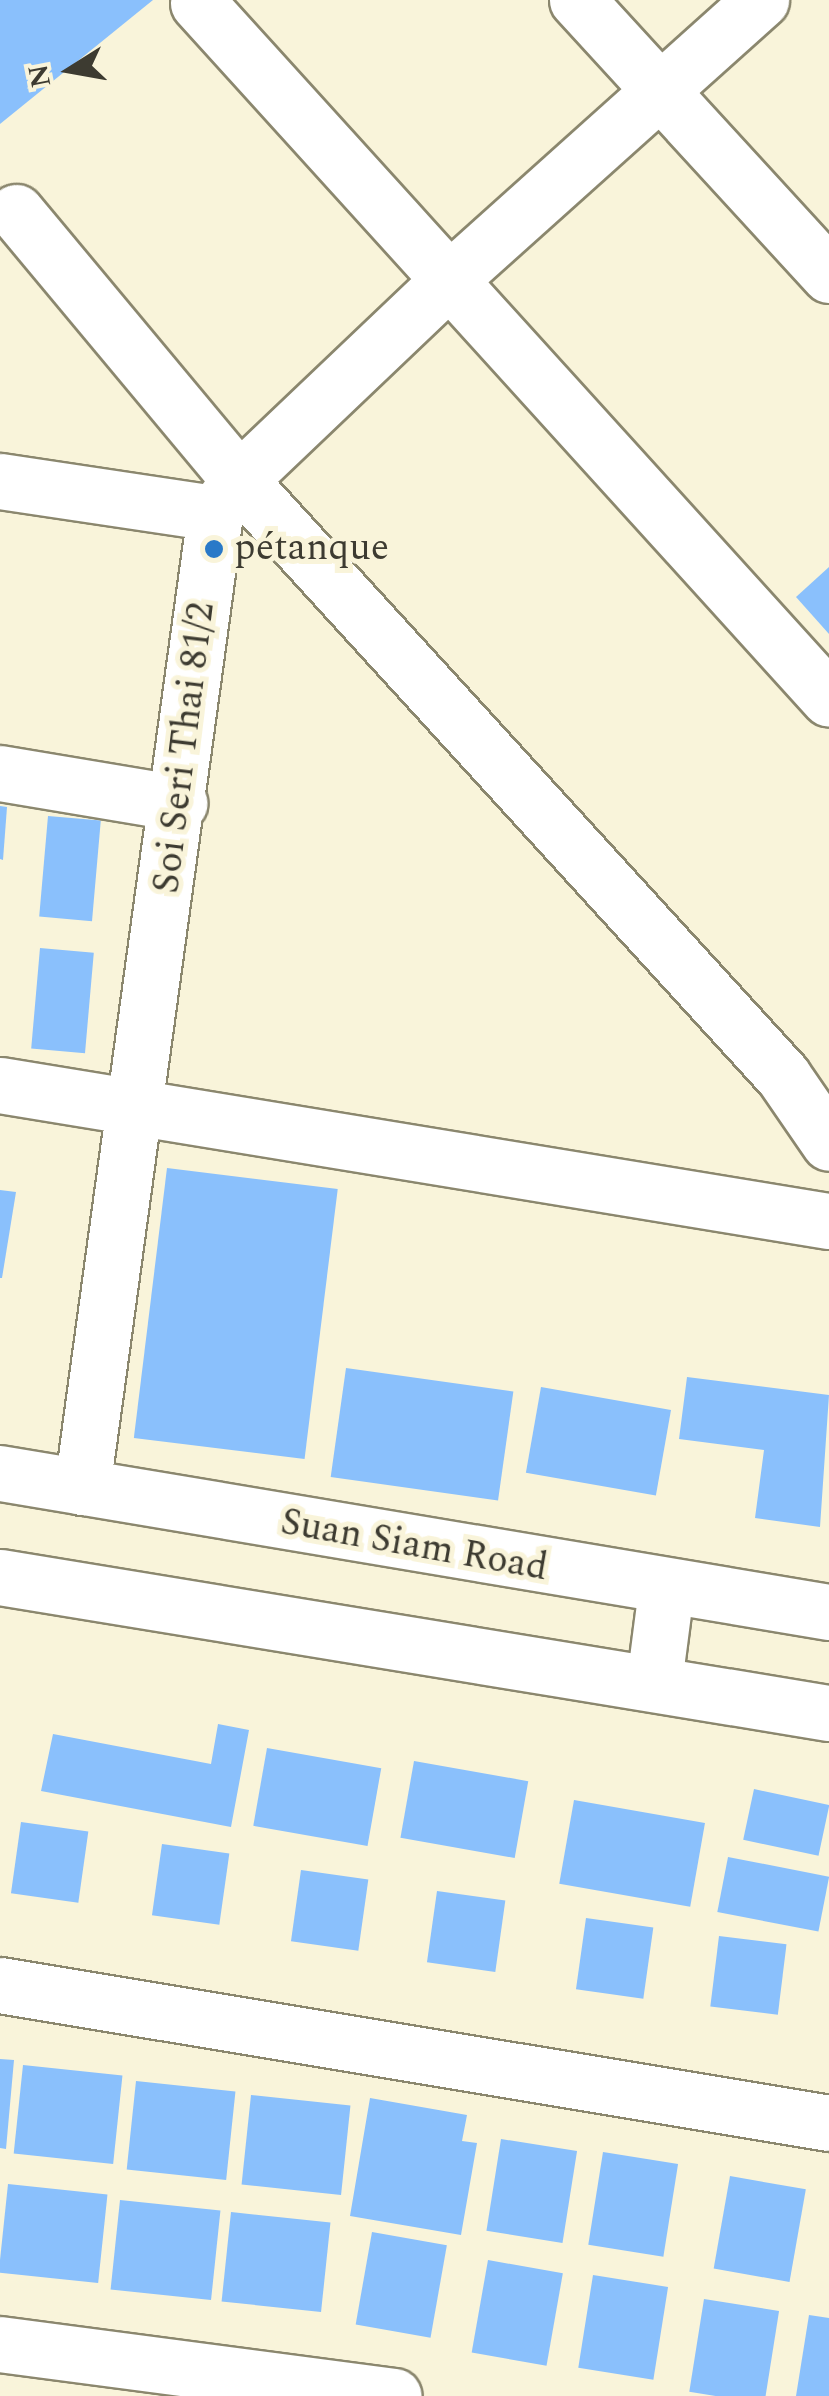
<!DOCTYPE html>
<html>
<head>
<meta charset="utf-8">
<style>
  body { margin:0 }
  #map { position:relative; width:829px; height:2396px; overflow:hidden; background:#f9f4da; font-family:Spectral,serif }
  div>[style] { position:absolute }
  [style*='--x'] { left:calc(var(--x)*1px); top:calc(var(--y)*1px); width:calc(var(--w)*1px); rotate:calc(var(--a)*1deg) }
  .building>* { inset:0; background:#8ac0fc; transform-origin:0 0 }
  .roads { filter:drop-shadow(2px 0 #8b876e) drop-shadow(-2px 0 #8b876e) drop-shadow(0 2px #8b876e) drop-shadow(0 -2px #8b876e) }
  .minor>* { height:55px; margin:-27.5px; padding:0 27.5px; transform-origin:27.5px; border-radius:27.5px; background:#fff }
  .dots>* { width:28px; height:28px; translate:-50% -50%; box-sizing:border-box; border:5px solid #f9f4da; border-radius:50% }
  span { translate:-50% -50%; white-space:nowrap; text-align:center; line-height:1.15; -webkit-text-stroke:10px #f9f4da; paint-order:stroke }
  .poi-label { font-size:38px; color:#3d3b31 }
  .left { translate:0 -50%; text-align:left }
  .street-label { font-size:38px; color:#3d3b31 }
  .north { position:absolute; left:20px; top:20px; width:100px; height:100px; -webkit-text-stroke:8px #f9f4da; paint-order:stroke; rotate:259deg; font-size:28px; font-weight:700; line-height:40px; text-align:center; color:#3d3b31 }
  .north::after { content:''; display:block; margin:auto; width:35px; height:45px; background:#3d3b31; clip-path:polygon(50% 0,100% 100%,50% 72%,0 100%) }
</style>
</head>
<body>
<div id="map">
  <div class="building">
    <i style="clip-path:polygon(0 0,153px 0,0 124px)"></i>
    <i style="clip-path:polygon(829px 567px,829px 634px,796px 597px)"></i>
    <i style="clip-path:polygon(0 806px,7px 807px,3px 860px,0 859px)"></i>
    <i style="left:48px;top:816px;width:53px;height:101px;rotate:5deg"></i>
    <i style="left:40px;top:948px;width:54px;height:101px;rotate:5deg"></i>
    <i style="left:167px;top:1168px;width:172px;height:272px;rotate:7deg"></i>
    <i style="clip-path:polygon(0 1190px,16px 1192px,2px 1278px,0 1278px)"></i>
    <i style="left:346px;top:1368px;width:169px;height:110px;rotate:8deg"></i>
    <i style="clip-path:polygon(687px 1377px,829px 1395px,820px 1527px,755px 1518px,764px 1450px,679px 1439px)"></i>
    <i style="left:541px;top:1387px;width:132px;height:87px;rotate:10deg"></i>
    <i style="clip-path:polygon(218px 1724px,249px 1730px,231px 1827px,41px 1791px,53px 1734px,211px 1764px)"></i>
    <i style="left:267px;top:1748px;width:116px;height:79px;rotate:10deg"></i>
    <i style="left:414px;top:1761px;width:116px;height:78px;rotate:10deg"></i>
    <i style="left:754px;top:1789px;width:77px;height:52px;rotate:12deg"></i>
    <i style="left:574px;top:1800px;width:133px;height:85px;rotate:10deg"></i>
    <i style="left:21px;top:1822px;width:68px;height:72px;rotate:8deg"></i>
    <i style="left:162px;top:1844px;width:68px;height:72px;rotate:8deg"></i>
    <i style="left:728px;top:1857px;width:103px;height:56px;rotate:11deg"></i>
    <i style="left:301px;top:1870px;width:68px;height:72px;rotate:8deg"></i>
    <i style="left:437px;top:1891px;width:69px;height:72px;rotate:8deg"></i>
    <i style="left:586px;top:1918px;width:68px;height:72px;rotate:8deg"></i>
    <i style="left:719px;top:1936px;width:68px;height:71px;rotate:7deg"></i>
    <i style="clip-path:polygon(0 2059px,14px 2060px,6px 2149px,0 2148px)"></i>
    <i style="left:23px;top:2065px;width:100px;height:89px;rotate:6deg"></i>
    <i style="left:136px;top:2081px;width:100px;height:89px;rotate:6deg"></i>
    <i style="left:251px;top:2095px;width:100px;height:90px;rotate:6deg"></i>
    <i style="clip-path:polygon(370px 2098px,467px 2115px,462px 2141px,477px 2143px,461px 2235px,350px 2216px)"></i>
    <i style="left:501px;top:2139px;width:77px;height:93px;rotate:9deg"></i>
    <i style="left:603px;top:2152px;width:76px;height:94px;rotate:9deg"></i>
    <i style="left:730px;top:2176px;width:77px;height:94px;rotate:10deg"></i>
    <i style="left:8px;top:2184px;width:100px;height:89px;rotate:6deg"></i>
    <i style="left:120px;top:2200px;width:101px;height:90px;rotate:6deg"></i>
    <i style="left:231px;top:2212px;width:100px;height:90px;rotate:6deg"></i>
    <i style="left:372px;top:2232px;width:76px;height:94px;rotate:10deg"></i>
    <i style="left:488px;top:2260px;width:76px;height:94px;rotate:10deg"></i>
    <i style="left:593px;top:2275px;width:76px;height:94px;rotate:9deg"></i>
    <i style="left:704px;top:2299px;width:76px;height:94px;rotate:9deg"></i>
    <i style="clip-path:polygon(809px 2315px,829px 2318px,829px 2396px,796px 2396px)"></i>
  </div>
  <div class="roads">
    <div class="minor">
      <i style="--x:577;--y:0;--w:373;--a:47.5"></i>
      <i style="--x:198;--y:3;--w:939;--a:47.8"></i>
      <i style="--x:16;--y:212;--w:349;--a:50.2"></i>
      <i style="--x:239;--y:480;--w:807;--a:47.61"></i>
      <i style="--x:783;--y:1076;--w:81;--a:55.5"></i>
      <i style="--x:0;--y:481;--w:217;--a:8.5"></i>
      <i style="--x:0;--y:773;--w:182;--a:9.5"></i>
      <i style="--x:0;--y:1085;--w:840;--a:9.32"></i>
      <i style="--x:0;--y:1473;--w:841;--a:9.52"></i>
      <i style="--x:82;--y:1487;--w:983;--a:-82.22"></i>
      <i style="--x:215;--y:513;--w:41;--a:-54"></i>
      <i style="--x:239;--y:480;--w:291;--a:-43.6"></i>
      <i style="--x:450;--y:279;--w:418;--a:-41.9"></i>
      <i style="--x:0;--y:1577;--w:840;--a:9.32"></i>
      <i style="--x:654;--y:1682;--w:93;--a:-82.6"></i>
      <i style="--x:0;--y:1985;--w:840;--a:9.45"></i>
      <i style="--x:0;--y:2344;--w:397;--a:7.5"></i>
    </div>
  </div>
  <div class="dots">
    <i style="left:214px;top:549px;background:#2979c8"></i>
  </div>
  <div class="poi-label">
    <span class="left" style="left:234px;top:549px">pétanque</span>
  </div>
  <div class="street-label">
    <span style="left:185px;top:748px;rotate:-83deg">Soi Seri Thai 81/2</span>
    <span style="left:414px;top:1546px;rotate:10deg">Suan Siam Road</span>
  </div>
  <div class="north">N</div>
</div>
</body>
</html>
